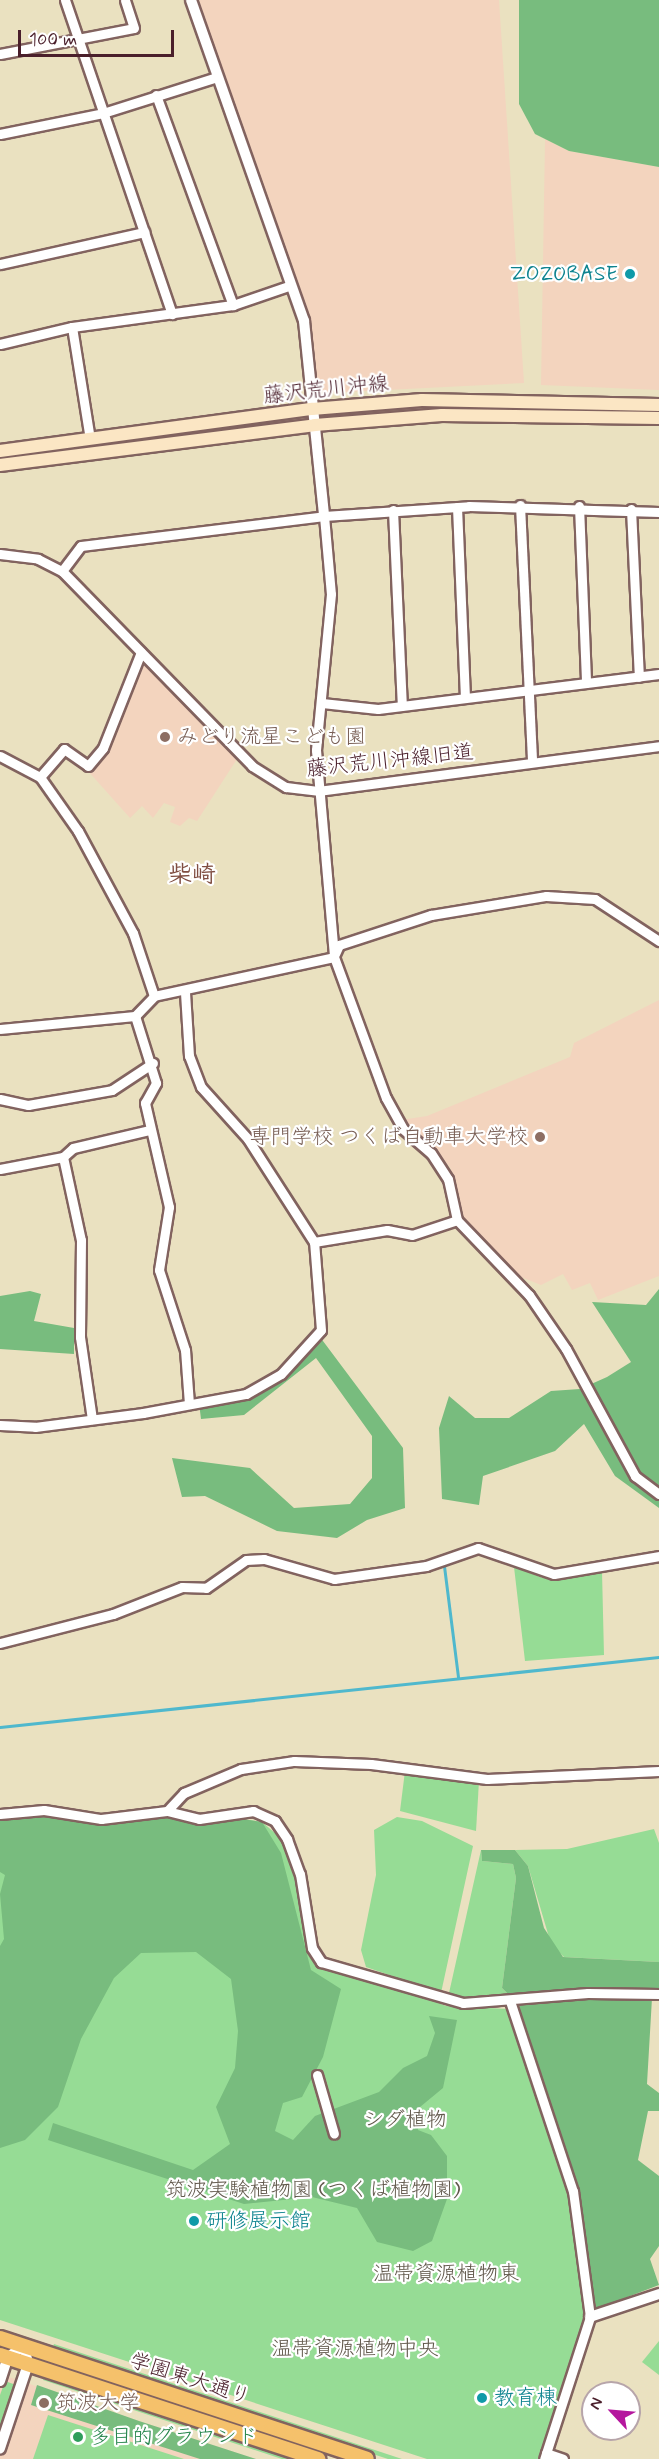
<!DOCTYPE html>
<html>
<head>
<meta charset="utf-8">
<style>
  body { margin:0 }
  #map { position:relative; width:659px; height:2459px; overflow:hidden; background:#eae1c0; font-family:Mynerve,"Klee One",sans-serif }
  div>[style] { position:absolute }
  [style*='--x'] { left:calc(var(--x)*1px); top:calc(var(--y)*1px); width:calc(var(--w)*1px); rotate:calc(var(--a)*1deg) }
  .built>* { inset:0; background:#f3d4be }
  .green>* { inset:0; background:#96dc95 }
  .forest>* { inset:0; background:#78bc7e }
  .stream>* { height:3px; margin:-1.5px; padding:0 1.5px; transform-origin:1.5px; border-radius:1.5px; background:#4fb8cd }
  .roads { filter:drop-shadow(2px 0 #82635f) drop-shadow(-2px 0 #82635f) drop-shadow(0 2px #82635f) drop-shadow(0 -2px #82635f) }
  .minor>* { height:9px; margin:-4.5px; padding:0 4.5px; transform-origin:4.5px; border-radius:4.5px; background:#fff }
  .tertiary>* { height:10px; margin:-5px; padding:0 5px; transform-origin:5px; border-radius:5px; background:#fff }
  .secondary>* { height:12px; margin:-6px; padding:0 6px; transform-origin:6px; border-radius:6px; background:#fbe6c4 }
  .primary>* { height:14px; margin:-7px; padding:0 7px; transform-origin:7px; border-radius:7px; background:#f5c16b }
  .dots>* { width:16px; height:16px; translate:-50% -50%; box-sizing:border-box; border:3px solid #fff; border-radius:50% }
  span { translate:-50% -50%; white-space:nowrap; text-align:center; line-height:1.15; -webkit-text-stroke:4.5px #fff; paint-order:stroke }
  .culture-label { font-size:21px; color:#0d838f }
  .right { translate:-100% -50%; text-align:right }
  .left { translate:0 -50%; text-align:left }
  .street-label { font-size:21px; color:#4a1f2b }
  .education-label { font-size:21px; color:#785e54 }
  .park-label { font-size:21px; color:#61584b }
  .leisure-label { font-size:21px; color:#27864d }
  .quarter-label { font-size:24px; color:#804e42; font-weight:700 }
  .north { position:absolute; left:581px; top:2381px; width:60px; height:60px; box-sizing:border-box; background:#fff; border:2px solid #b7a5aa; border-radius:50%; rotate:296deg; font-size:16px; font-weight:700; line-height:24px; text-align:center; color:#4a1f2b }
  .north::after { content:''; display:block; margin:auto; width:21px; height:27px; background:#b5179e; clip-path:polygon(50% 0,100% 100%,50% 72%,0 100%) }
  .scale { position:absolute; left:18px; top:30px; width:156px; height:27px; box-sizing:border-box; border:3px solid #4a1f2b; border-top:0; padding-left:8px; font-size:18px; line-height:21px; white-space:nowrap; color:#4a1f2b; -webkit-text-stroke:4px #fff; paint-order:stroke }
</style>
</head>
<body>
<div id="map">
  <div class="built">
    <i style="clip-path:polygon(197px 0,499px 0,524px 383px,327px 393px,318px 388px,311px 322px)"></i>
    <i style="clip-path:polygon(545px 139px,569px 151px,659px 167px,659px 390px,541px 385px)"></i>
    <i style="clip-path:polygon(141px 662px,237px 759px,197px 821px,189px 818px,180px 826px,170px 822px,175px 807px,164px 803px,153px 818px,142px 806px,130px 818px,88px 771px,109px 749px)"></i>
    <i style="clip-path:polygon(659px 1000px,659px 1276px,598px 1300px,590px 1283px,572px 1290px,563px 1274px,541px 1285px,521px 1277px,466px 1225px,450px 1167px,401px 1120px,427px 1116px,570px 1057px,574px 1043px)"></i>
    <i style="clip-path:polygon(0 2374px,139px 2421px,256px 2459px,0 2459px)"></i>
  </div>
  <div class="green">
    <i style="clip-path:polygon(514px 1567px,543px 1578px,602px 1571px,604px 1655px,525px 1661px)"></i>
    <i style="clip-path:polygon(405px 1771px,479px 1781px,476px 1831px,400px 1811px)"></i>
    <i style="clip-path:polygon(43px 1815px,100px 1825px,166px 1816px,199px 1824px,228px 1817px,262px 1822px,282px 1839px,294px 1869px,309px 1951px,316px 1964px,374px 1977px,446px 2006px,509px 2009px,569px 2193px,585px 2322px,538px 2459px,427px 2459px,0 2320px,0 1820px)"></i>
    <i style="clip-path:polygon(397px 1817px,422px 1821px,473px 1846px,441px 1993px,366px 1967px,361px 1950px,376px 1875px,374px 1830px)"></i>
    <i style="clip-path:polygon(654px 1829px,659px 1843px,659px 1962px,564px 1957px,551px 1944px,528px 1866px,515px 1850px,567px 1849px)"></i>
    <i style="clip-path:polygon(481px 1850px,482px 1861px,513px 1864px,516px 1878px,502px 1988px,510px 1996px,466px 1999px,449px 1993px)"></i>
    <i style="clip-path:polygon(659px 2341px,659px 2375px,642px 2362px)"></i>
    <i style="clip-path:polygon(54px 2344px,402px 2459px,388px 2459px,52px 2349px)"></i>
    <i style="clip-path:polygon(44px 2376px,298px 2459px,282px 2459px,43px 2380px)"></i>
    <i style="clip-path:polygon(5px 2381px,16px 2385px,0 2433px,0 2395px)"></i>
    <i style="clip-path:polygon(48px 2415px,184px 2459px,33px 2459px)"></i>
  </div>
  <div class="forest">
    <i style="clip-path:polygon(519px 0,659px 0,659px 167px,569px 151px,535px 134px,519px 104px)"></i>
    <i style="clip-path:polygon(659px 1289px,659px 1508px,615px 1476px,584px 1424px,555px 1451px,483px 1476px,479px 1505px,442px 1499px,439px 1428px,449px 1396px,475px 1418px,509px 1418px,551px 1391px,580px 1389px,607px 1377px,631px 1362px,592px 1302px,646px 1305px)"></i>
    <i style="clip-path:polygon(30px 1291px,41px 1294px,34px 1321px,74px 1328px,74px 1354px,0 1349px,0 1296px)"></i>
    <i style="clip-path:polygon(317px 1333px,403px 1448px,405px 1508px,367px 1520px,337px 1538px,277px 1531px,205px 1496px,182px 1497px,172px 1458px,250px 1468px,294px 1508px,350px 1504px,372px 1478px,372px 1436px,316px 1358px,244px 1415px,201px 1419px,199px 1403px,263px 1386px)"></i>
    <i style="clip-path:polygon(43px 1815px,100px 1825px,166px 1816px,199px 1824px,228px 1817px,262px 1822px,281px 1853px,311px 1970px,341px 1989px,323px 2057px,302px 2097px,283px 2103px,275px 2131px,293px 2140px,315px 2116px,379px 2092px,403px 2068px,427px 2056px,435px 2033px,429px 2016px,457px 2020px,443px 2088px,420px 2107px,418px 2130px,431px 2135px,447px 2156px,447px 2199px,432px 2241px,413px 2251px,377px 2242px,357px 2208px,312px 2197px,244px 2204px,48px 2140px,53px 2123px,193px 2170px,230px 2144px,216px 2107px,235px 2068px,238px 2031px,231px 1979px,196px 1952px,141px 1953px,114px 1978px,81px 2039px,58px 2107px,25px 2140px,0 2148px,0 1946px,4px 1939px,0 1894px,5px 1875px,0 1872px,0 1820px)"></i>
    <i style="clip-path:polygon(481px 1850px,515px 1850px,528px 1866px,544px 1928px,563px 1957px,659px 1962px,659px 1988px,510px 1996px,502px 1988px,516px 1878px,513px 1864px,482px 1861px)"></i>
    <i style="clip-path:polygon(587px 1997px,652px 1998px,647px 2084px,659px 2093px,659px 2111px,648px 2111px,638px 2160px,659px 2176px,659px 2246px,650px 2259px,659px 2285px,596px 2309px,578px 2189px,518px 2009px,521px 2003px)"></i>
    <i style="clip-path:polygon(37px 2385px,139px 2421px,256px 2459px,200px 2459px,31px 2405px)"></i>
  </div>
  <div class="stream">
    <i style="--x:444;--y:1566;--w:112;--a:82.8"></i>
    <i style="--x:0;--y:1727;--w:663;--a:-6.06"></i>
  </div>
  <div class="roads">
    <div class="minor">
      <i style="--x:65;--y:0;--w:332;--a:71.2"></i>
      <i style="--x:0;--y:54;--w:136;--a:-11"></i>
      <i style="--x:134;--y:28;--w:29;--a:-108"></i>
      <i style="--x:156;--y:95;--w:224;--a:69.9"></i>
      <i style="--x:0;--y:134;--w:105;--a:-11.5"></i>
      <i style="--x:103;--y:113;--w:120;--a:-17.5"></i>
      <i style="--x:0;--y:264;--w:148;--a:-12.5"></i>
      <i style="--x:72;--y:327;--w:113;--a:80.9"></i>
      <i style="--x:0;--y:344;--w:74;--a:-13.3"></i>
      <i style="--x:72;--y:327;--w:162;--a:-7.8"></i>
      <i style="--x:233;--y:305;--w:61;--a:-19"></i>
      <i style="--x:520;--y:505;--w:257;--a:87.3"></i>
      <i style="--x:579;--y:506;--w:177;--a:87.7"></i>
      <i style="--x:457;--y:507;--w:191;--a:87.6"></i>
      <i style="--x:631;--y:509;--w:168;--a:87.3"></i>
      <i style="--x:393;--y:510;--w:196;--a:87.4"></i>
      <i style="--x:324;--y:516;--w:78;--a:84.9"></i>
      <i style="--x:331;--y:594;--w:157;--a:95.5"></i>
      <i style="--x:316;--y:750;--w:208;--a:85"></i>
      <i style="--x:334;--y:957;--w:150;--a:69.8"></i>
      <i style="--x:386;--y:1098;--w:35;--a:61"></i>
      <i style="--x:403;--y:1129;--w:37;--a:41"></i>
      <i style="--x:431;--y:1153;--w:31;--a:57"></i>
      <i style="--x:448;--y:1179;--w:42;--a:77.6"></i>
      <i style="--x:457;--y:1220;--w:104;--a:46.2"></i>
      <i style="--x:529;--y:1295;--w:65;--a:55.6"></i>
      <i style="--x:566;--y:1349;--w:145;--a:61.5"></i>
      <i style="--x:635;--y:1476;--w:30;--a:37"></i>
      <i style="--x:0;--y:554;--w:38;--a:7"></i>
      <i style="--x:38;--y:559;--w:27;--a:27"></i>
      <i style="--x:62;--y:571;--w:272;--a:45.7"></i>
      <i style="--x:252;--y:766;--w:40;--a:32"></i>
      <i style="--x:286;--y:787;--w:32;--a:7"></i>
      <i style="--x:318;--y:791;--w:344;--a:-7.5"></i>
      <i style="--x:62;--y:571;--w:31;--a:-53"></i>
      <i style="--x:81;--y:546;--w:245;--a:-7"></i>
      <i style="--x:324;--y:516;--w:145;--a:-3.9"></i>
      <i style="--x:469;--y:506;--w:190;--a:1.8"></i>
      <i style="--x:322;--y:703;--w:56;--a:6.1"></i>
      <i style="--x:378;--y:709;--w:283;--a:-7.1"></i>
      <i style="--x:0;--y:756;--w:45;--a:27.7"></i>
      <i style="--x:40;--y:777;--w:66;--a:54.9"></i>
      <i style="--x:78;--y:831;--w:116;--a:61.7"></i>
      <i style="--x:133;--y:933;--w:66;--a:71.6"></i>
      <i style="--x:40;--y:777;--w:37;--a:-49"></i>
      <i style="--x:64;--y:749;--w:29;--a:35"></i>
      <i style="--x:88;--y:766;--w:23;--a:-50"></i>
      <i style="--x:103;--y:748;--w:103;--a:-68.4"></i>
      <i style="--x:335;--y:954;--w:10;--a:-66"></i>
      <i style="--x:339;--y:945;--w:97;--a:-18.1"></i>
      <i style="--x:431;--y:915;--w:117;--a:-9.4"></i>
      <i style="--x:546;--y:896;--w:49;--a:3.5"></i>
      <i style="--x:595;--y:899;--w:77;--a:33.3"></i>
      <i style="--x:0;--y:1029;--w:136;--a:-5.5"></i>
      <i style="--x:0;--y:1099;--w:29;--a:12"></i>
      <i style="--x:28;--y:1105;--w:85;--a:-10.1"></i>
      <i style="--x:112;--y:1090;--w:49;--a:-33.4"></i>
      <i style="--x:63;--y:1157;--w:85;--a:77.8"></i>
      <i style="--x:81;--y:1240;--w:97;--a:90.6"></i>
      <i style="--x:80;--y:1337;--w:83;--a:81.7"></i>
      <i style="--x:0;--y:1169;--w:64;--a:-10.8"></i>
      <i style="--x:63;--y:1157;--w:13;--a:-42"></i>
      <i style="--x:73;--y:1148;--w:79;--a:-13.2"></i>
      <i style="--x:314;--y:1242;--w:74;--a:-9.3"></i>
      <i style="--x:387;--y:1230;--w:25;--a:11"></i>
      <i style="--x:412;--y:1235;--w:47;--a:-18.4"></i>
      <i style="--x:189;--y:1404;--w:54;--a:-94.2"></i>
      <i style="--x:185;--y:1350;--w:84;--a:-108"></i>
      <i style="--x:159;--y:1270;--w:64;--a:-81"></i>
      <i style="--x:169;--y:1207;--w:107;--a:-103"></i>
      <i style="--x:145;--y:1103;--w:23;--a:-61"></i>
      <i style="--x:156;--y:1083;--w:70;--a:-107.4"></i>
      <i style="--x:135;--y:1016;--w:28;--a:-46"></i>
      <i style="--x:154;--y:996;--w:184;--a:-12.2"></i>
      <i style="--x:0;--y:1425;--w:35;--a:3"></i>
      <i style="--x:35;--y:1427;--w:109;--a:-7.4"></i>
      <i style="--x:143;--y:1413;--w:105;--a:-10.5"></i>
      <i style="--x:246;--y:1394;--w:40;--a:-29.7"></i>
      <i style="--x:281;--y:1374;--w:59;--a:-47.7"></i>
      <i style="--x:321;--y:1330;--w:88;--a:-94.5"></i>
      <i style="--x:314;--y:1242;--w:122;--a:-122.7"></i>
      <i style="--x:248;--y:1139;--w:70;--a:-132.1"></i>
      <i style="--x:201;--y:1087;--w:33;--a:-111"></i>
      <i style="--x:189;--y:1056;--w:63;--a:-93.6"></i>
      <i style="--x:0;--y:1643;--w:117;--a:-14.4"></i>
      <i style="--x:113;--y:1614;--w:74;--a:-21.4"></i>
      <i style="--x:182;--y:1587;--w:24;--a:2"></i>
      <i style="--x:206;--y:1588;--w:49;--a:-35"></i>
      <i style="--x:246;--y:1560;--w:18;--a:-3"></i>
      <i style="--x:264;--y:1559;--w:73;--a:15.9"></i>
      <i style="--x:334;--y:1579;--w:93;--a:-8"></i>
      <i style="--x:426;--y:1566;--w:55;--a:-19.1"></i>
      <i style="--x:478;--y:1548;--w:80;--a:18.9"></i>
      <i style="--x:554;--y:1574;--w:107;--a:-9.7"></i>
      <i style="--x:167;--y:1811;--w:25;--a:-47"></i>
      <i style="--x:184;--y:1793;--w:62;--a:-22.8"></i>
      <i style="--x:241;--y:1769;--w:54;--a:-8.6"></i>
      <i style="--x:294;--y:1761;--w:77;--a:2.2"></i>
      <i style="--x:371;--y:1764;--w:117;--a:7.4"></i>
      <i style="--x:487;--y:1779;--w:172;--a:-2.7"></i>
      <i style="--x:0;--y:1814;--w:44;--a:-5.2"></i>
      <i style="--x:44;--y:1810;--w:58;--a:9"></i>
      <i style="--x:101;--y:1819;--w:66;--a:-6.9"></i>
      <i style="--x:167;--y:1811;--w:33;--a:14"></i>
      <i style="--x:199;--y:1819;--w:55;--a:-8.4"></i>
      <i style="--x:253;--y:1811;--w:24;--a:24"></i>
      <i style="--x:275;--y:1821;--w:22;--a:56"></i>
      <i style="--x:287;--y:1839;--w:37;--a:70"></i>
      <i style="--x:300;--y:1874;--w:75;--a:80.8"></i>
      <i style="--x:312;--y:1948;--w:17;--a:57"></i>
      <i style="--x:321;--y:1962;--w:148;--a:16.1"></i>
      <i style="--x:463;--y:2003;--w:125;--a:-4.6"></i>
      <i style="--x:588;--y:1993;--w:71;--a:0.8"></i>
      <i style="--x:510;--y:2001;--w:200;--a:71.7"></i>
      <i style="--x:573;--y:2191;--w:127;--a:82.3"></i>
      <i style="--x:590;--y:2317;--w:149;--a:107.9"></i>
      <i style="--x:317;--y:2075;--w:61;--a:73.9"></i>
      <i style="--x:546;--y:2453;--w:18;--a:19"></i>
    </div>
    <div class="tertiary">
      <i style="--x:191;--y:0;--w:340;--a:70.6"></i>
      <i style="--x:304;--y:321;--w:196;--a:84.1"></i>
      <i style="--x:590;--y:2317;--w:73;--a:-18.4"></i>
      <i style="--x:0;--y:2381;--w:25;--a:-72"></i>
      <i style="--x:8;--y:2357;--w:19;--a:-35"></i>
      <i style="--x:24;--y:2346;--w:18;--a:77"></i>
      <i style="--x:28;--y:2364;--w:89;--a:108.4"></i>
    </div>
    <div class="secondary">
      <i style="--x:0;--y:451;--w:315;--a:-7.7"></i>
      <i style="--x:312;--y:409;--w:110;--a:-4.7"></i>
      <i style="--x:422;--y:400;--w:237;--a:1.2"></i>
      <i style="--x:0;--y:465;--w:318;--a:-7.2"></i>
      <i style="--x:315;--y:425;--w:127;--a:-4.5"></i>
      <i style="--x:442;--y:415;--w:217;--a:0.8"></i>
    </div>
    <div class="primary">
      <i style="--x:0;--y:2338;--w:386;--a:18.2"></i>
      <i style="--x:0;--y:2355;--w:335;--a:18.1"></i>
    </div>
  </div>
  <div class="dots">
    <i style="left:630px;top:274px;background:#0f9aa8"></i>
    <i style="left:165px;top:737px;background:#8d6e63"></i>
    <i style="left:540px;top:1137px;background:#8d6e63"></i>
    <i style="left:194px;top:2221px;background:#0f9aa8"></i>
    <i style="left:482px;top:2398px;background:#0f9aa8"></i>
    <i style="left:44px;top:2403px;background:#8d6e63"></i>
    <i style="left:78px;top:2437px;background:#2e9e5b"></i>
  </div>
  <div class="culture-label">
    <span class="right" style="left:618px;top:274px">ZOZOBASE</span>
    <span class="left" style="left:206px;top:2221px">研修展示館</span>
    <span class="left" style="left:494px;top:2398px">教育棟</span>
  </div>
  <div class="street-label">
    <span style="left:326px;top:390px;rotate:-6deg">藤沢荒川沖線</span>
    <span style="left:390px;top:761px;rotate:-6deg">藤沢荒川沖線旧道</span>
    <span style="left:190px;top:2379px;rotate:18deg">学園東大通り</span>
  </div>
  <div class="education-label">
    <span class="left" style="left:177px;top:737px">みどり流星こども園</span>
    <span class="right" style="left:528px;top:1137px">専門学校 つくば自動車大学校</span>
    <span class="left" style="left:56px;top:2403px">筑波大学</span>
  </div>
  <div class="park-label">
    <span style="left:405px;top:2120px">シダ植物</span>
    <span style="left:313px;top:2190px">筑波実験植物園 (つくば植物園)</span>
    <span style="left:446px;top:2274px">温帯資源植物東</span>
    <span style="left:355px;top:2349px">温帯資源植物中央</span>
  </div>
  <div class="leisure-label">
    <span class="left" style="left:90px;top:2437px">多目的グラウンド</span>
  </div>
  <div class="quarter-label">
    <span style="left:192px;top:876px">柴崎</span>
  </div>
  <div class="north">N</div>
  <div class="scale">100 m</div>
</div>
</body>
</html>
